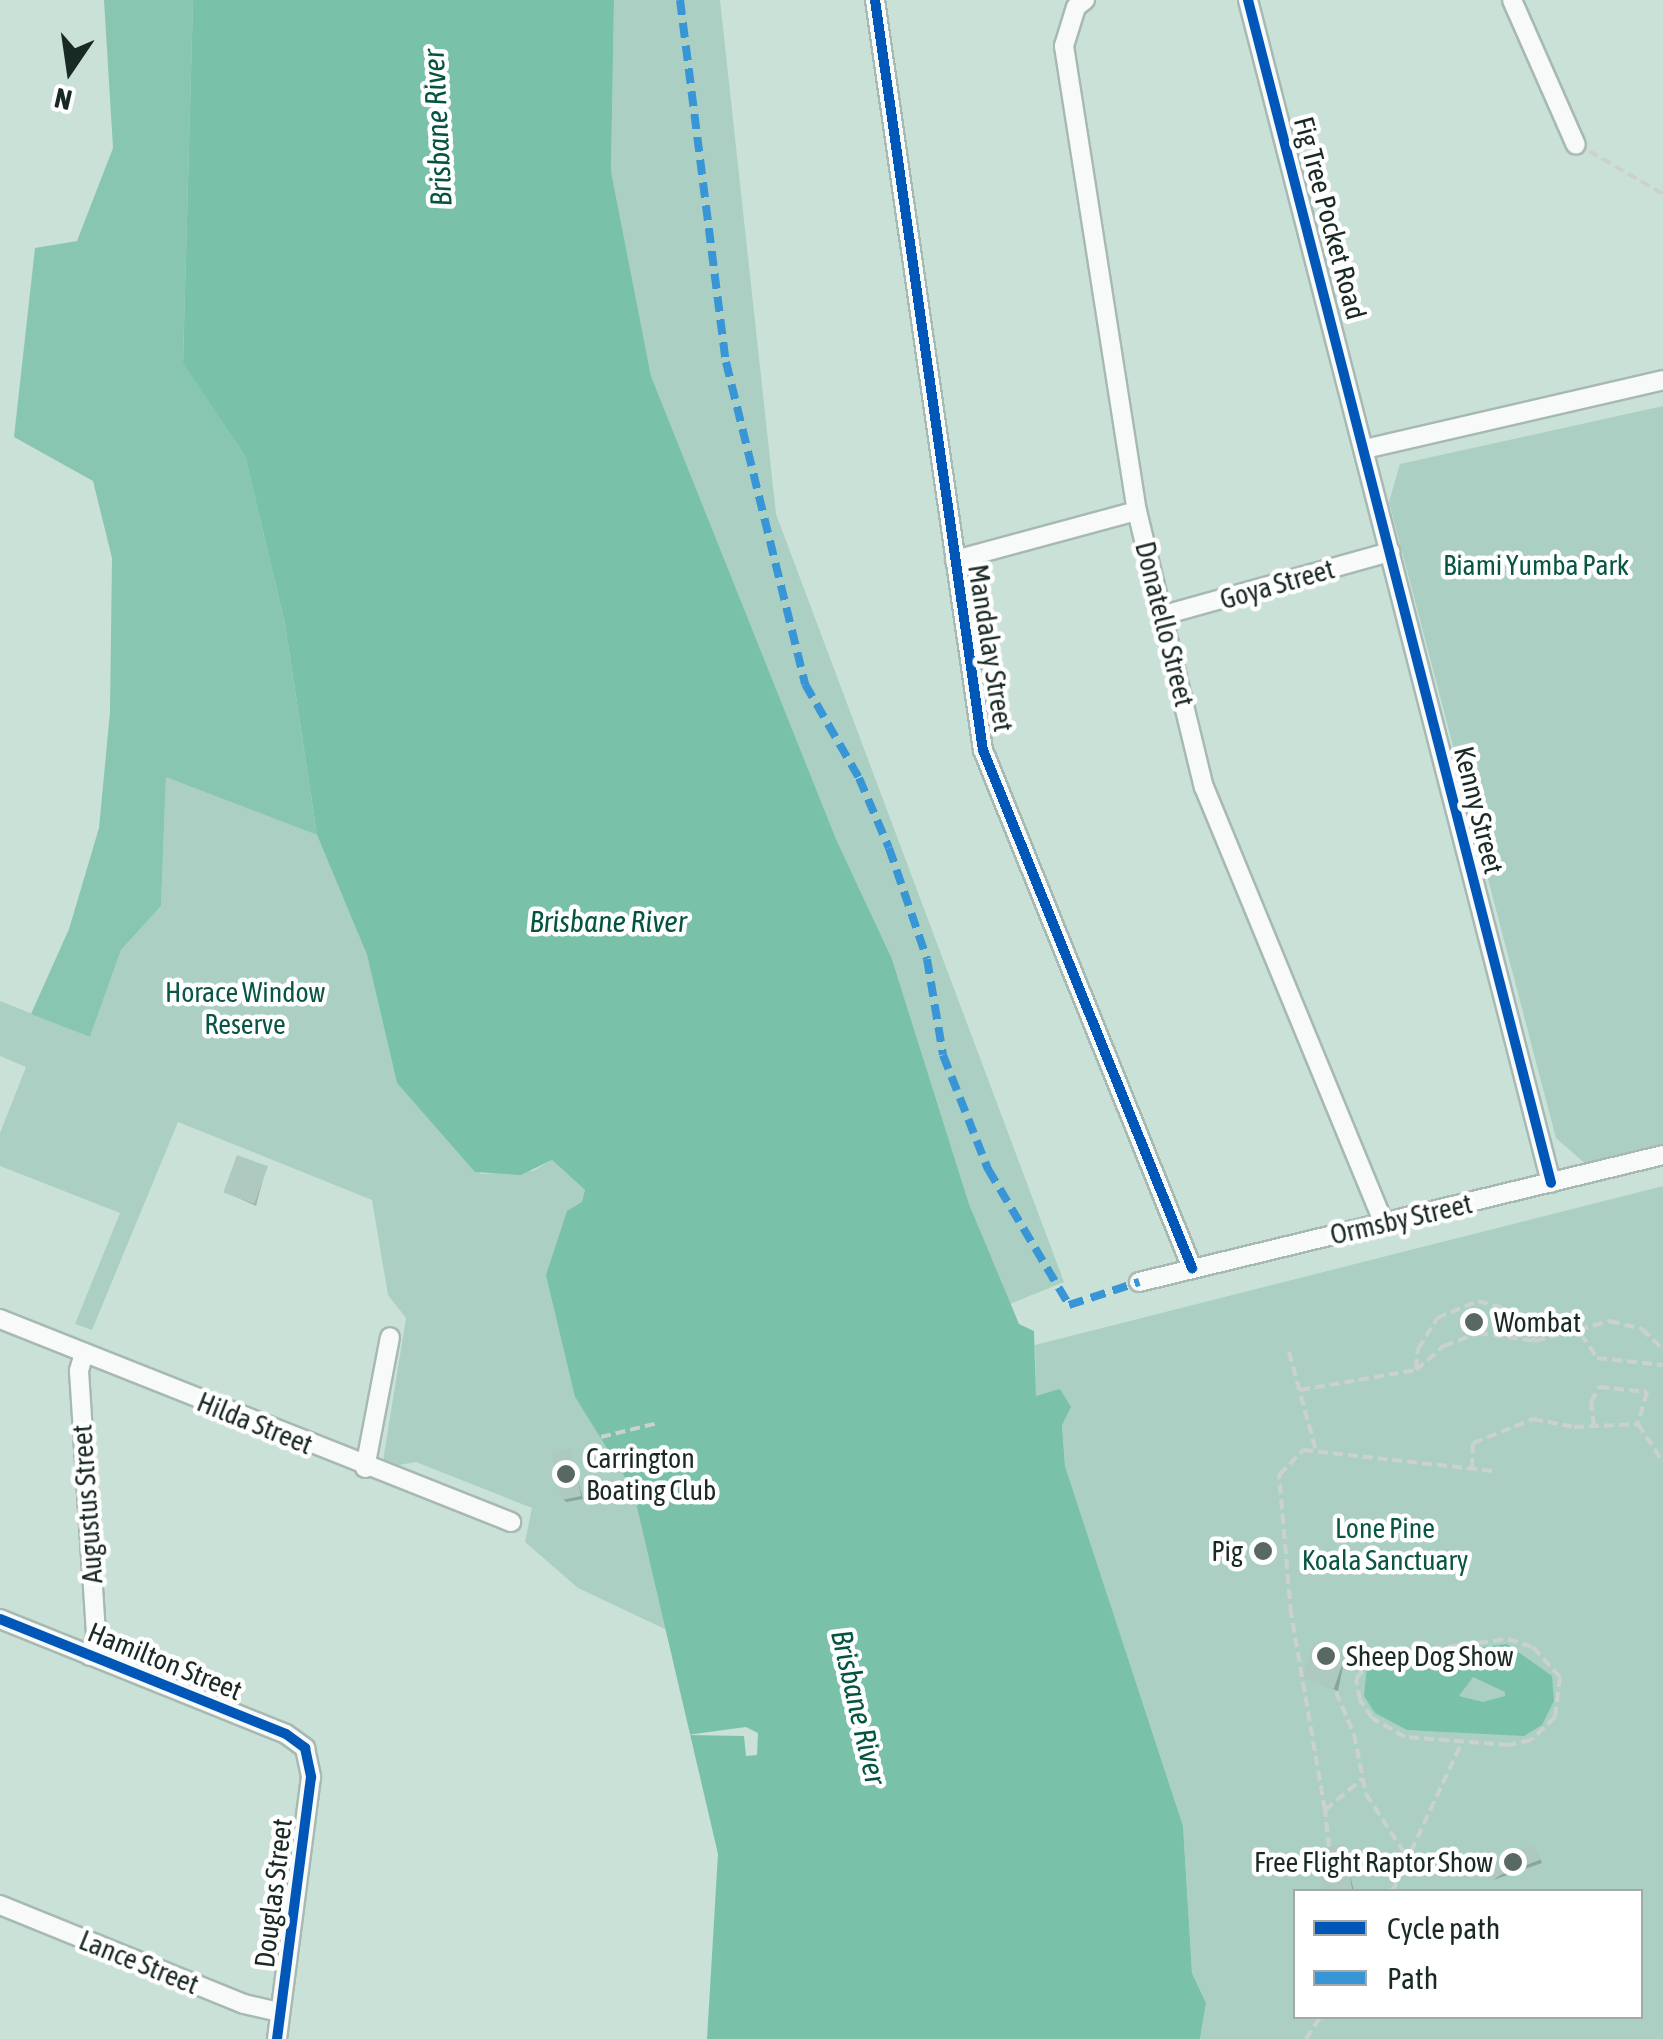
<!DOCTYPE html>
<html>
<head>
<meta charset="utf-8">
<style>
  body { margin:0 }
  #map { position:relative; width:1663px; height:2039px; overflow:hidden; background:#cae1d8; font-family:"Asap Condensed",sans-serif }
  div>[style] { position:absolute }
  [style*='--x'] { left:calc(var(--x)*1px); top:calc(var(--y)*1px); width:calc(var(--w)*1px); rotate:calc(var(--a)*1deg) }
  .green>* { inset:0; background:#abd0c3 }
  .forest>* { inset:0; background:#89c6b2 }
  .water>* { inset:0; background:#7ac1aa }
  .pier>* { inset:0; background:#cae1d8 }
  .shadow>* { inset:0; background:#0003 }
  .building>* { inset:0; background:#aec9c0; transform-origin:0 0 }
  .path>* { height:4px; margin-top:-2px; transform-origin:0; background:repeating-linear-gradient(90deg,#cbd1cf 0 10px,transparent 0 15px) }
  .roads { filter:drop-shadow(2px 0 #a7b9b3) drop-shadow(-2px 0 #a7b9b3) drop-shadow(0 2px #a7b9b3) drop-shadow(0 -2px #a7b9b3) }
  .minor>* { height:18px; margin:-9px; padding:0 9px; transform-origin:9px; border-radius:9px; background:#f7faf9 }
  .quiet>* { height:8px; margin-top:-4px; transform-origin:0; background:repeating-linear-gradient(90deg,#3996d6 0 15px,transparent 0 23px) }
  .cycleway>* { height:10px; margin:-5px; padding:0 5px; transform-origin:5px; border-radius:5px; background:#0057b8 }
  .dots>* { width:28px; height:28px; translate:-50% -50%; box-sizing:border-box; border:5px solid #fff; border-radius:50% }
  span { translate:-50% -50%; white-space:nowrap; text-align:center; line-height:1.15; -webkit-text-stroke:9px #fff; paint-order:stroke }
  .street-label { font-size:28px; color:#192923 }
  .park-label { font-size:28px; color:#085643 }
  .poi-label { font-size:28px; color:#192923 }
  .left { translate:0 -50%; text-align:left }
  .right { translate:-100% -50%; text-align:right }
  .water-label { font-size:30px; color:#045441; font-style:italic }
  .legend { position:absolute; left:1293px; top:1889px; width:350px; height:130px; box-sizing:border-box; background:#fff; border:2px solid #a3a9a7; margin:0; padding:12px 18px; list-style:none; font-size:30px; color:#192923 }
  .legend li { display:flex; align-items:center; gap:20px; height:50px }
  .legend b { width:50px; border:2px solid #a3a9a7 }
  .north { position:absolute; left:20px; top:20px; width:100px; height:100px; -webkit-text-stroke:8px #fff; paint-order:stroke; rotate:193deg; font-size:28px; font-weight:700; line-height:40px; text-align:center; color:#192923 }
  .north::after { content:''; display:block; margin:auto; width:35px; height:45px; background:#192923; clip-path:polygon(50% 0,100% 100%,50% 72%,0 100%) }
</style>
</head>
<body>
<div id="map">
  <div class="green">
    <i style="clip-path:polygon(614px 0,720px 0,776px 514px,1064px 1282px,1010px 1304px,969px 1204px,892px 959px,836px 839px,651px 376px,611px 171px)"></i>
    <i style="clip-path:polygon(1663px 406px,1663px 1145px,1588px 1166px,1556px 1138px,1389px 502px,1400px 464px)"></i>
    <i style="clip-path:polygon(166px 776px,317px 835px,367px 955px,397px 1083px,481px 1174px,533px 1171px,552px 1160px,585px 1190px,575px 1397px,633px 1489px,667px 1630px,578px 1588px,525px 1542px,532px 1508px,416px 1462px,393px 1466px,383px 1461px,406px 1318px,388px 1295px,372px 1200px,178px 1122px,92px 1330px,75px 1324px,120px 1213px,0 1166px,0 1133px,26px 1067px,0 1056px,0 1001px,90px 1037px,121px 950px,161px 906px)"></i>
    <i style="clip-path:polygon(evenodd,1663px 1186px,1663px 2039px,1200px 2039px,1206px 2003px,1192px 1973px,1183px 1826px,1065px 1466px,1062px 1424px,1036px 1396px,1035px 1345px,1663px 1186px,1296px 1892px,1640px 1892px,1640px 2016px,1296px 2016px,1296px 1892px)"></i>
  </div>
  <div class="forest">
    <i style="clip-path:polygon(104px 0,193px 0,183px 362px,245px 456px,285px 624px,317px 835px,166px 777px,161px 906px,121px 950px,90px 1037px,31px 1014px,69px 929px,99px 828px,110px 712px,112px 558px,93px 481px,14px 437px,35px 248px,77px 241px,113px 148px)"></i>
  </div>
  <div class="water">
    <i style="clip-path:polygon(193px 0,614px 0,611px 171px,651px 376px,836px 839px,892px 959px,969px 1204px,1019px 1324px,1034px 1331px,1036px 1396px,1060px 1389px,1071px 1407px,1062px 1425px,1065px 1466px,1183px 1826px,1192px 1973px,1206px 2003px,1200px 2039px,707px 2039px,718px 1854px,633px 1490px,575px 1397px,546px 1275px,567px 1211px,582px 1202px,585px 1190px,552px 1160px,521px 1175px,475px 1172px,397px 1083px,367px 955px,317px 835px,285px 624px,245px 456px,183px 363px)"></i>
    <i style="clip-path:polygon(evenodd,1507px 1644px,1552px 1676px,1554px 1701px,1542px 1725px,1524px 1736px,1407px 1730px,1375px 1713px,1364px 1696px,1367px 1666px,1380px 1660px,1507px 1644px,1473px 1677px,1505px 1692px,1505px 1696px,1483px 1702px,1459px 1696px,1473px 1677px)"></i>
  </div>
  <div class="pier">
    <i style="clip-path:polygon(746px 1727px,758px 1733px,757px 1755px,746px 1756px,744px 1736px,687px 1735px)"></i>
  </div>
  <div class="shadow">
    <i style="clip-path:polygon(266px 1168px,256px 1206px,225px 1192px)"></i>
    <i style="clip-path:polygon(570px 1451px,583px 1499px,566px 1502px,563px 1499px)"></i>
    <i style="clip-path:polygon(1345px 1656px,1338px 1691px,1304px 1677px)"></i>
    <i style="clip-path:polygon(1344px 1847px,1354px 1892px,1325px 1892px)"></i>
    <i style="clip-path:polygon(1536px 1851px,1542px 1863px,1493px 1880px)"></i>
  </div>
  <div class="building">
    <i style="left:237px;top:1155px;width:33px;height:40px;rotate:20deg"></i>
    <i style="left:571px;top:1448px;width:49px;height:20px;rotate:78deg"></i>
    <i style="left:1314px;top:1642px;width:34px;height:38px;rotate:19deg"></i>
    <i style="left:1345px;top:1844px;width:47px;height:29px;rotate:81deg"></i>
    <i style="left:1534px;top:1844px;width:17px;height:56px;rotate:69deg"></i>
  </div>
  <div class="path">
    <i style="--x:1589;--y:151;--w:86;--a:30.2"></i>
    <i style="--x:1581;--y:1334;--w:29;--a:56"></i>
    <i style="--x:1597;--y:1358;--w:66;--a:6.1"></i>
    <i style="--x:1289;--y:1352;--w:103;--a:74.7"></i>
    <i style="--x:1416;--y:1369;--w:20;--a:-84"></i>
    <i style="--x:1418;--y:1349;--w:36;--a:-58"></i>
    <i style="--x:1437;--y:1318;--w:44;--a:-22.5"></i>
    <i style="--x:1478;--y:1301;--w:40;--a:16"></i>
    <i style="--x:1516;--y:1312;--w:35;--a:57"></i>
    <i style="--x:1300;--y:1390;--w:118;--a:-9.8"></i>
    <i style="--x:1416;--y:1370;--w:37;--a:-41"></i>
    <i style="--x:1444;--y:1346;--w:36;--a:-21"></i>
    <i style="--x:1478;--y:1333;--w:58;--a:8"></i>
    <i style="--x:1535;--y:1341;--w:78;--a:-14.9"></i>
    <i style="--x:1610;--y:1321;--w:33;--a:14"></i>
    <i style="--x:1642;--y:1329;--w:29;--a:44"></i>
    <i style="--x:1594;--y:1426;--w:24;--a:-97"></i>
    <i style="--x:1591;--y:1402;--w:17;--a:-62"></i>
    <i style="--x:1599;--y:1387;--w:48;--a:5.9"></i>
    <i style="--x:1647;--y:1392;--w:33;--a:106"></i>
    <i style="--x:601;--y:1437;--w:59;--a:-13.8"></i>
    <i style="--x:1472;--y:1468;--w:25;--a:-88"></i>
    <i style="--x:1473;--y:1443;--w:65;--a:-21.8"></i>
    <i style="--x:1533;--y:1419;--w:42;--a:11"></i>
    <i style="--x:1574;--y:1427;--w:64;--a:-2.7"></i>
    <i style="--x:1638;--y:1424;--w:45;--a:56.7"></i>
    <i style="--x:1508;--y:1639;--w:26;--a:18"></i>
    <i style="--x:1533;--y:1647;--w:40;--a:48"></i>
    <i style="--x:1560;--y:1677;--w:40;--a:97.1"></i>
    <i style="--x:1555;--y:1717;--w:33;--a:136"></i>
    <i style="--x:1531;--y:1740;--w:23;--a:167"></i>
    <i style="--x:1509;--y:1745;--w:104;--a:-175.6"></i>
    <i style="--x:1405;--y:1737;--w:38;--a:-150"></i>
    <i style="--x:1372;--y:1718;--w:22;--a:-124"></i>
    <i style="--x:1360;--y:1700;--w:21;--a:-101"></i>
    <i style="--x:1356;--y:1679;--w:28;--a:-51"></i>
    <i style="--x:1374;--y:1657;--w:135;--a:-7.7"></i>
    <i style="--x:1336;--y:1692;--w:46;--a:66.8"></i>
    <i style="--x:1354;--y:1734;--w:61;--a:78.7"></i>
    <i style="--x:1366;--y:1794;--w:79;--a:56.9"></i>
    <i style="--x:1409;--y:1860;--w:74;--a:4.6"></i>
    <i style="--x:1325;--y:1810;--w:199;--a:-99.8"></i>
    <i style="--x:1291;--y:1614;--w:140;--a:-94.9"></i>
    <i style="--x:1279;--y:1475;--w:35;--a:-46"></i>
    <i style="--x:1303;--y:1450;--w:191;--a:6.3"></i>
    <i style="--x:1329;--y:1847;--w:37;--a:-96"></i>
    <i style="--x:1325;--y:1810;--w:48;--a:-40"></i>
    <i style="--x:1382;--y:1892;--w:11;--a:-10"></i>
    <i style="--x:1392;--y:1892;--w:166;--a:-65"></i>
    <i style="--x:1306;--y:2039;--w:27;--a:-57"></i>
  </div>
  <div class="roads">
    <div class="minor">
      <i style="--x:875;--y:0;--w:758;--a:81.81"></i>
      <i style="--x:983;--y:750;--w:559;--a:68.03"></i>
      <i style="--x:1085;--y:0;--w:11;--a:142"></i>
      <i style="--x:1076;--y:7;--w:41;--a:107.1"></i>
      <i style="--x:1064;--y:46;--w:471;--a:81.1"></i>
      <i style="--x:1137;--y:511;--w:284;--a:76.4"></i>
      <i style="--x:1204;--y:787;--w:473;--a:67.6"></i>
      <i style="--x:1248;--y:0;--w:1221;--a:75.63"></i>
      <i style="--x:1512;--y:0;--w:158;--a:66.2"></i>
      <i style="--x:1365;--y:449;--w:306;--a:-13"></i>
      <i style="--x:955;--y:560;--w:188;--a:-15.1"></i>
      <i style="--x:1164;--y:615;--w:235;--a:-15.6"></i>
      <i style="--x:1139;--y:1282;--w:539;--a:-13.62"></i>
      <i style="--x:0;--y:1319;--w:550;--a:21.67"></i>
      <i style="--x:84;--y:1353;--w:19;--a:106"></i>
      <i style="--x:79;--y:1371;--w:267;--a:86.3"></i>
      <i style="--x:96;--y:1637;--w:20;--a:108"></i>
      <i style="--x:365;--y:1468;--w:133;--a:-79.2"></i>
      <i style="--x:0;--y:1619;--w:308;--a:21.9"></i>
      <i style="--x:286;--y:1734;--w:24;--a:36"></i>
      <i style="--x:305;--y:1748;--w:30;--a:78"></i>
      <i style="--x:311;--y:1777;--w:264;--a:97.4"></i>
      <i style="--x:0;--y:1905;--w:263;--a:22.1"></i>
      <i style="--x:244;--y:2004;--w:37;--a:13"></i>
    </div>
  </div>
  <div class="quiet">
    <i style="--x:680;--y:0;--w:365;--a:82.8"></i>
    <i style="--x:726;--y:362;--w:332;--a:76.2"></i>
    <i style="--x:805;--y:684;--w:108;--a:60.1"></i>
    <i style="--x:859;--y:778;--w:76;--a:66.8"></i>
    <i style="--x:889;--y:848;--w:117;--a:71.1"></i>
    <i style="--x:927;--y:959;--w:97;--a:80.5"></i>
    <i style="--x:943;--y:1055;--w:123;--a:68.5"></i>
    <i style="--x:988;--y:1169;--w:158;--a:59.2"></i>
    <i style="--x:1069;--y:1305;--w:74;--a:-18.2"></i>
  </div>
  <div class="cycleway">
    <i style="--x:875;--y:0;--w:758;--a:81.81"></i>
    <i style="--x:983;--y:750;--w:559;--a:68.03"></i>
    <i style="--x:1248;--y:0;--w:1221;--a:75.63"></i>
    <i style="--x:0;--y:1619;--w:308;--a:21.9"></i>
    <i style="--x:286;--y:1734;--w:24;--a:36"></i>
    <i style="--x:305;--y:1748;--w:30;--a:78"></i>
    <i style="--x:311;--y:1777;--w:264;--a:97.4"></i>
  </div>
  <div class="dots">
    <i style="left:1474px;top:1322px;background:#576962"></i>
    <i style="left:566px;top:1474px;background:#576962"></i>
    <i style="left:1263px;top:1551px;background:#576962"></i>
    <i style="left:1326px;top:1656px;background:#576962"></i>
    <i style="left:1513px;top:1862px;background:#576962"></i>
  </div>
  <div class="street-label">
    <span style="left:1330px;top:218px;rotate:75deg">Fig Tree Pocket Road</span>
    <span style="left:1277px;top:584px;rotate:-16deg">Goya Street</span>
    <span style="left:1165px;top:624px;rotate:76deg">Donatello Street</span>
    <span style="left:991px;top:648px;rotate:81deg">Mandalay Street</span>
    <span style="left:1479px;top:810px;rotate:76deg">Kenny Street</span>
    <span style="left:1401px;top:1219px;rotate:-13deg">Ormsby Street</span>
    <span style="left:255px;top:1423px;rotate:22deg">Hilda Street</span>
    <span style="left:87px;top:1504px;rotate:-94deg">Augustus Street</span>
    <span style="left:165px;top:1661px;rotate:22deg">Hamilton Street</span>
    <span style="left:273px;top:1893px;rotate:-83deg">Douglas Street</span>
    <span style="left:139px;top:1962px;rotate:22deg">Lance Street</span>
  </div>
  <div class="park-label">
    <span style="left:1536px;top:565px">Biami Yumba Park</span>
    <span style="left:245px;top:1008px">Horace Window<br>Reserve</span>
    <span style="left:1385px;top:1544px">Lone Pine<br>Koala Sanctuary</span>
  </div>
  <div class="poi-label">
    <span class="left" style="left:1494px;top:1322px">Wombat</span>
    <span class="left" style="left:586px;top:1474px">Carrington<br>Boating Club</span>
    <span class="right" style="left:1243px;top:1551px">Pig</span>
    <span class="left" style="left:1346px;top:1656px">Sheep Dog Show</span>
    <span class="right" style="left:1493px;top:1862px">Free Flight Raptor Show</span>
  </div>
  <div class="water-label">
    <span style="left:437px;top:128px;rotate:-93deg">Brisbane River</span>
    <span style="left:608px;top:921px">Brisbane River</span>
    <span style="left:859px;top:1707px;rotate:77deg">Brisbane River</span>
  </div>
  <ul class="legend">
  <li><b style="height:12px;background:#0057b8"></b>Cycle path</li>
  <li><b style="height:12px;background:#3996d6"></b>Path</li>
  </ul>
  <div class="north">N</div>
</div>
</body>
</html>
